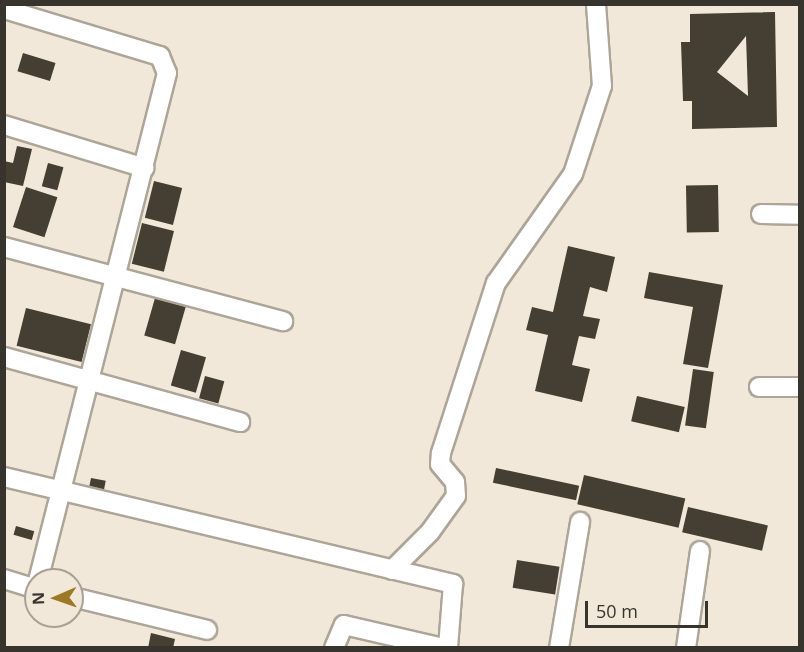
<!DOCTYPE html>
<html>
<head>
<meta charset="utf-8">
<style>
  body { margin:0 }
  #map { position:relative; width:804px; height:652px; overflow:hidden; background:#f1e8d9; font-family:"Open Sans",sans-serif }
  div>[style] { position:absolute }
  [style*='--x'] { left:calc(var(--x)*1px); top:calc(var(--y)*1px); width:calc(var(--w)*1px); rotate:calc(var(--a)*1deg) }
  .building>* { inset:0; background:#453e32; transform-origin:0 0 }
  .roads { filter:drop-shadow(2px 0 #ada597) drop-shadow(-2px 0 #ada597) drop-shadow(0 2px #ada597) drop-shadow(0 -2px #ada597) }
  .minor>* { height:18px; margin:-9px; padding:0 9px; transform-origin:9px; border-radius:9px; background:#fff }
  span { translate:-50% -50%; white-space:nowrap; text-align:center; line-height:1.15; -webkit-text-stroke:6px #f1e8d9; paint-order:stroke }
  .frame { position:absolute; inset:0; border:6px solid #37342e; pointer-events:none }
  .north { position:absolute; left:24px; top:568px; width:60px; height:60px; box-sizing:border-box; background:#f1e8d9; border:2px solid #a7a095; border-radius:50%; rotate:268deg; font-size:16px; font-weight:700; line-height:24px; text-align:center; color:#37342e }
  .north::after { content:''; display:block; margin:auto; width:21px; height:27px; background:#9e7925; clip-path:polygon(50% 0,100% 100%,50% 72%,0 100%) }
  .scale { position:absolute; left:585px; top:601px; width:123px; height:27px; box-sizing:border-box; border:3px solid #37342e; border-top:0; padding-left:8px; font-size:18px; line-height:21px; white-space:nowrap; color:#37342e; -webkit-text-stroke:4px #f1e8d9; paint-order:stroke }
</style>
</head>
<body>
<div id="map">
  <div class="building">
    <i style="clip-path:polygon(evenodd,775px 12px,777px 127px,692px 129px,692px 101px,683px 101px,681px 42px,690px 42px,690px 14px,775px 12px,746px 36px,748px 96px,717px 72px,746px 36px)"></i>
    <i style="left:23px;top:53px;width:34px;height:19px;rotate:17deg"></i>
    <i style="clip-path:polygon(17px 146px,32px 149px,23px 186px,4px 182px,4px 161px,13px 163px)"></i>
    <i style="left:48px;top:163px;width:16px;height:24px;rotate:15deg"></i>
    <i style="left:154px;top:181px;width:29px;height:38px;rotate:14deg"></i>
    <i style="left:718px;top:185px;width:47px;height:32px;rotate:89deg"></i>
    <i style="left:26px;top:187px;width:33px;height:42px;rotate:18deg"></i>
    <i style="left:142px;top:223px;width:33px;height:42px;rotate:14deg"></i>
    <i style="clip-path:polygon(568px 246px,615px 257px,607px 292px,590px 287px,583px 316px,600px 319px,595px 339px,579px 336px,572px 365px,590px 369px,582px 402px,535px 391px,548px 335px,526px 330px,532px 307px,553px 312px)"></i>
    <i style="clip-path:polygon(649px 272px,723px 285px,708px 368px,683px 364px,693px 307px,644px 298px)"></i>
    <i style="left:155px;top:298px;width:32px;height:39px;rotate:16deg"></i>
    <i style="left:26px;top:308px;width:67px;height:39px;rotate:14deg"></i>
    <i style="left:181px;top:350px;width:26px;height:37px;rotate:16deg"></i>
    <i style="left:693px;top:369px;width:21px;height:57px;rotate:8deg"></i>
    <i style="left:205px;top:376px;width:20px;height:23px;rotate:15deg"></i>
    <i style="left:637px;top:396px;width:49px;height:26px;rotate:13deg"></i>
    <i style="left:496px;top:468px;width:85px;height:15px;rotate:12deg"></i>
    <i style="left:584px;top:475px;width:104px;height:30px;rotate:13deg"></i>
    <i style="left:91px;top:478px;width:15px;height:10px;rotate:11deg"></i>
    <i style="left:688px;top:507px;width:82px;height:26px;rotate:13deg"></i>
    <i style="left:16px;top:526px;width:19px;height:9px;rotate:16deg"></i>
    <i style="left:517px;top:560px;width:43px;height:28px;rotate:9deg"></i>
    <i style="clip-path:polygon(151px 633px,175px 639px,173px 648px,148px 648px)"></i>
  </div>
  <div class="roads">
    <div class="minor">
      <i style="--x:4;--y:9;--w:163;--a:16.8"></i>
      <i style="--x:160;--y:56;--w:18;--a:68"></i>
      <i style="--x:167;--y:73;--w:532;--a:104.25"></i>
      <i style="--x:4;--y:125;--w:147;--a:17"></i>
      <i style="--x:761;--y:214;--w:39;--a:1"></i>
      <i style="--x:4;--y:247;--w:289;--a:14.9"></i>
      <i style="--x:4;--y:357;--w:245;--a:15.4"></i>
      <i style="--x:759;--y:387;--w:41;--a:0"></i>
      <i style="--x:4;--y:477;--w:462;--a:13.4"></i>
      <i style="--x:453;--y:584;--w:64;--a:94.5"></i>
      <i style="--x:392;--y:570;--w:54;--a:-45"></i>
      <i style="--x:430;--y:532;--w:44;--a:-54.2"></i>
      <i style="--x:456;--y:496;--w:14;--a:-94"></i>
      <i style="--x:455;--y:482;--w:23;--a:-130"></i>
      <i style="--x:440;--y:464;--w:11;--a:-85"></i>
      <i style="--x:441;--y:453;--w:179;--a:-72.1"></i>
      <i style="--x:496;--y:283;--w:133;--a:-54.8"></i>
      <i style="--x:573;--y:174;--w:93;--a:-71.8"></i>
      <i style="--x:602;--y:86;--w:82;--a:-94.2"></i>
      <i style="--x:4;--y:579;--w:30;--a:17"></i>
      <i style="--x:72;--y:597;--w:139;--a:13.7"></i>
      <i style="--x:334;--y:648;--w:25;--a:-67"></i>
      <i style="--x:344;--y:625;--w:103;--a:13"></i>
      <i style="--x:559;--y:648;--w:128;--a:-80.5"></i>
      <i style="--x:686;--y:648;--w:98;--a:-81.8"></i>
    </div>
  </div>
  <div class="frame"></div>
  <div class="north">N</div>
  <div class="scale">50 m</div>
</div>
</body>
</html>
